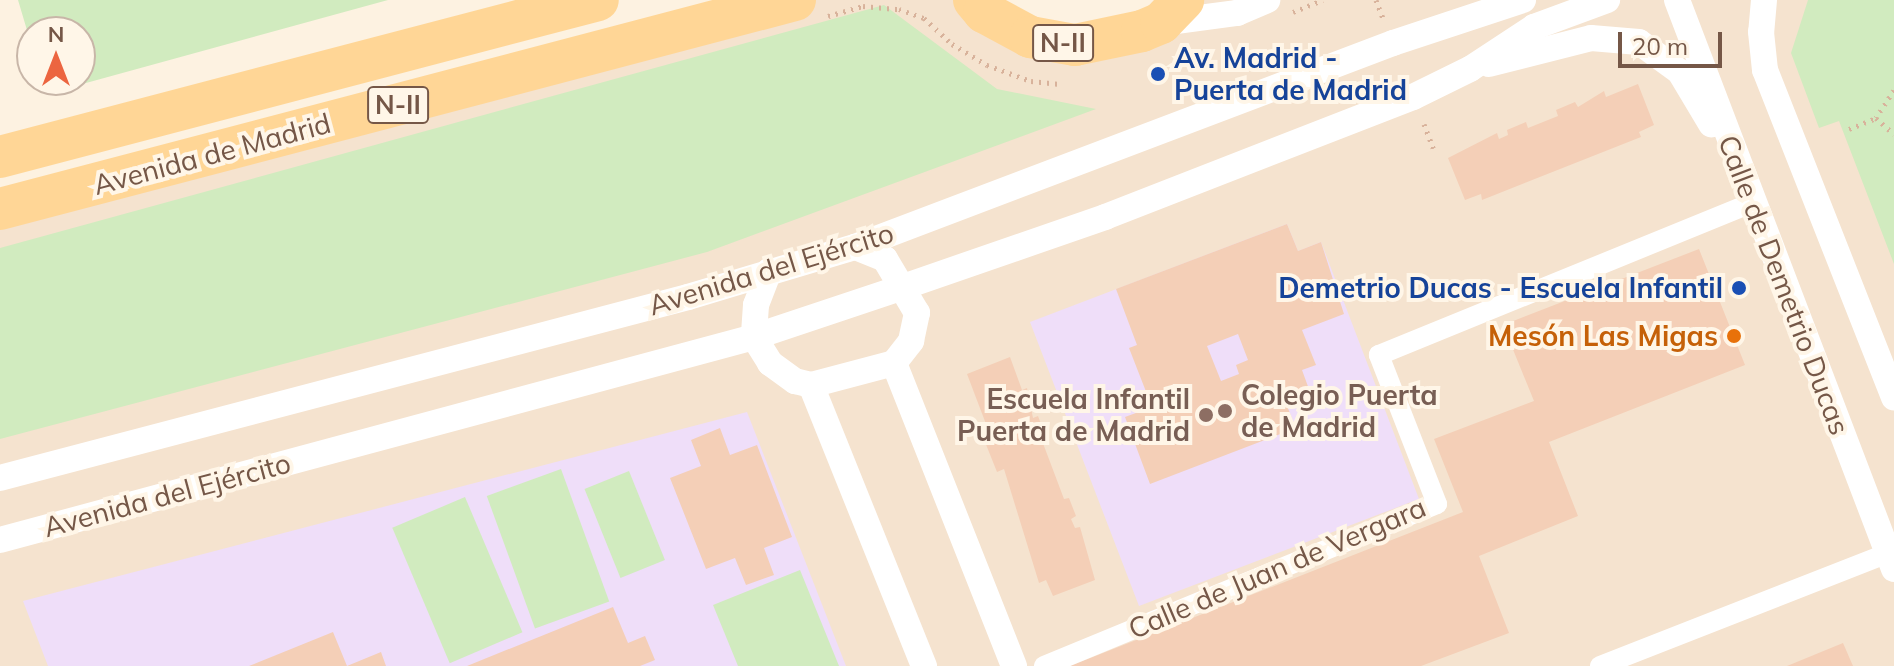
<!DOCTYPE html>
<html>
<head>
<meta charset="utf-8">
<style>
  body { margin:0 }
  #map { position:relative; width:1894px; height:666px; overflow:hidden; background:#fdf2e1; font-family:Mulish,sans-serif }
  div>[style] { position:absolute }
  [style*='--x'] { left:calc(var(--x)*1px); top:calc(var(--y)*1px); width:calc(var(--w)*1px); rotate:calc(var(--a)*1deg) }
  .residential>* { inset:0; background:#f5e3cf }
  .education>* { inset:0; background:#efdef9 }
  .green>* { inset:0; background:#d1ebbf; transform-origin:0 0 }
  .building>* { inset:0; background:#f4cfb7 }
  .path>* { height:5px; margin-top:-2.5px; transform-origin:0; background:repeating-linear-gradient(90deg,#d8b29b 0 2px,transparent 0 8px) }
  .pedestrian>* { height:20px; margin:-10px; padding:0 10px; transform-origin:10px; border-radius:10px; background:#fff }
  .minor>* { height:26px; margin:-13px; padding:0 13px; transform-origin:13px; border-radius:13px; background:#fff }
  .primary>* { height:42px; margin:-21px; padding:0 21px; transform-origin:21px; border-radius:21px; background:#ffd696 }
  .dots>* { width:22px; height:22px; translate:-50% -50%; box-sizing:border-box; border:4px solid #fff6e8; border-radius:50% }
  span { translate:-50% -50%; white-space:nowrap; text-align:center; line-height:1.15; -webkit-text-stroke:8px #fff6e8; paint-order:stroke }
  .shield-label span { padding:2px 6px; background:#fff6e8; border:2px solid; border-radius:6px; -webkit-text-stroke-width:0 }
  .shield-label { font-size:26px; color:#755747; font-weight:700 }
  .transit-label { font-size:28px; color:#164399; font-weight:700 }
  .left { translate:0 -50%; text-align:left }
  .right { translate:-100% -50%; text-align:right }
  .street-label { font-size:28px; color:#755747 }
  .food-label { font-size:28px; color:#c56008; font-weight:700 }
  .education-label { font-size:28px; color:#785e54; font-weight:700 }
  .north { position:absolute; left:16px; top:16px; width:80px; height:80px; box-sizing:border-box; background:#fff6e8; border:2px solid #c8b6a8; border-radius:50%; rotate:0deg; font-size:22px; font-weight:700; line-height:32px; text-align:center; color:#755747 }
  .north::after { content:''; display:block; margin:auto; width:28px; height:36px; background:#ec6540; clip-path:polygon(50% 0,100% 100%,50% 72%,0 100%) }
  .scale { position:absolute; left:1618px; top:32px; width:104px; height:36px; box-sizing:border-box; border:4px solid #755747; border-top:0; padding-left:10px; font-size:24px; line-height:28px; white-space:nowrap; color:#755747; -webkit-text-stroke:6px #fff6e8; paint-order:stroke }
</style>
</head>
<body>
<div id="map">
  <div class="residential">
    <i style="clip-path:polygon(795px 0,974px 0,1030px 37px,1183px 0,1894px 0,1894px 666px,0 666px,0 211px)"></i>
  </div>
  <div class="education">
    <i style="clip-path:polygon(1287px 224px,1298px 251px,1321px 242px,1419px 499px,1139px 606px,1030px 322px)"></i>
    <i style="clip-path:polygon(747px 412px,846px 666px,48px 666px,23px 601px)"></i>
  </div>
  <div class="green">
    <i style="clip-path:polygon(18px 0,388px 0,46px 94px,42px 80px,80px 80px,80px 32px,32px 32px,32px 47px)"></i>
    <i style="clip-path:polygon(1808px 0,1894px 0,1894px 264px,1839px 121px,1819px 128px,1791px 53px)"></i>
    <i style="clip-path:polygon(884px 5px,997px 89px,1096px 109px,707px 252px,0 439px,0 248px)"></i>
    <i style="left:561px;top:469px;width:141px;height:79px;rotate:70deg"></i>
    <i style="left:629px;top:471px;width:96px;height:48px;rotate:68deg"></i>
    <i style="left:465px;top:497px;width:147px;height:79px;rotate:67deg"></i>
    <i style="clip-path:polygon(800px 570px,839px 666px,738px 666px,713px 605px)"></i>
  </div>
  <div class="building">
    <i style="clip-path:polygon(1638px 84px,1654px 125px,1639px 132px,1641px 137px,1482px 200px,1481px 194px,1465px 200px,1448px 158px,1497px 133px,1499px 139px,1508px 135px,1507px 130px,1526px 122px,1528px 128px,1558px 116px,1556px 110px,1575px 102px,1578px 107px,1604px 91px,1606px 97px)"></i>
    <i style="clip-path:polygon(evenodd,1287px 224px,1298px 251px,1321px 242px,1344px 314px,1302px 330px,1316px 365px,1302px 370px,1310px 392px,1285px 401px,1296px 428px,1150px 484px,1125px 417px,1152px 407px,1129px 348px,1137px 345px,1116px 289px,1287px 224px,1238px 334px,1248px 360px,1236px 365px,1239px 374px,1221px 381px,1207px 346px,1238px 334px)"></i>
    <i style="clip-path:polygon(1699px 249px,1745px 365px,1549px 442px,1578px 516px,1479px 556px,1509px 633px,1421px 666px,1070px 666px,1463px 512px,1434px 439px,1534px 401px,1503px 325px)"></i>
    <i style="clip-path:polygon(1010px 357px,1022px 390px,1027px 388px,1033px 418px,1038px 416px,1046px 437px,1041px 438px,1064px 499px,1069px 498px,1076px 516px,1071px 519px,1075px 528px,1080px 527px,1095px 580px,1053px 596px,1046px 580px,1039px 583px,1004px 469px,997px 472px,979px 427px,986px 424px,967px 374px)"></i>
    <i style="clip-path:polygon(720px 428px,730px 455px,757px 445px,792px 537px,764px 548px,774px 575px,746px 585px,735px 558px,706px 569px,670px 478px,701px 466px,691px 440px)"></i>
    <i style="clip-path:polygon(613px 607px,628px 643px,645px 636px,655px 660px,640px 666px,467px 666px)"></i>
    <i style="clip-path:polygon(333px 632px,347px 666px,381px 652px,386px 666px,249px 666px)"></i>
    <i style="clip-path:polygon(1843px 643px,1853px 666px,1787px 666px)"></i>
  </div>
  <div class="path">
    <i style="--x:1376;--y:0;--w:19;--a:69"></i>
    <i style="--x:1293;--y:12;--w:32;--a:-22"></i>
    <i style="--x:828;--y:16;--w:36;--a:-16"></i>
    <i style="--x:863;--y:6;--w:36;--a:5"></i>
    <i style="--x:899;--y:9;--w:27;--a:20"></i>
    <i style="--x:924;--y:18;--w:38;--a:43"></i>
    <i style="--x:952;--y:44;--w:41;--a:31"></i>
    <i style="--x:987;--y:65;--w:47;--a:20"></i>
    <i style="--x:1031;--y:81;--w:29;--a:6"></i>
    <i style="--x:1894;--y:90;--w:33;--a:123"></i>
    <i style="--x:1876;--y:118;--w:24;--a:42"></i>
    <i style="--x:1424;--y:124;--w:26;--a:69"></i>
    <i style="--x:1849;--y:129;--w:29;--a:-22"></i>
  </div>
  <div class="pedestrian">
    <i style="--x:1044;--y:666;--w:425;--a:-22.4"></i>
    <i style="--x:1437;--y:504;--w:160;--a:-111.3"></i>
    <i style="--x:1379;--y:355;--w:403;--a:-22.2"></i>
    <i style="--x:1600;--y:666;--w:309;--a:-21.4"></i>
  </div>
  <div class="minor">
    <i style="--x:1677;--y:0;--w:609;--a:69.12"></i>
    <i style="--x:1764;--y:0;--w:32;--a:95"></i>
    <i style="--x:1761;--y:32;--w:38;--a:84"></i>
    <i style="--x:1765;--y:70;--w:352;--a:68.5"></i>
    <i style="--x:1161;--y:23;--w:77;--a:-7.5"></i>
    <i style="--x:1237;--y:13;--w:33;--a:-23"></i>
    <i style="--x:1489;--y:64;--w:105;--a:-14.3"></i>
    <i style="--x:1591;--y:38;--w:48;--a:4.8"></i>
    <i style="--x:1639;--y:42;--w:51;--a:36.2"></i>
    <i style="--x:1680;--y:72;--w:61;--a:59.2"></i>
    <i style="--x:769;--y:271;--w:36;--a:111"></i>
    <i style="--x:756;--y:305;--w:32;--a:94"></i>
    <i style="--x:754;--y:337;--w:31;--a:58"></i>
    <i style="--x:770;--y:363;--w:31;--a:36"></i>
    <i style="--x:795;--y:381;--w:16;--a:14"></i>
    <i style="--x:811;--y:385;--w:86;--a:-14.8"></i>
    <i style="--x:894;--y:363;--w:28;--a:-52"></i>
    <i style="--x:911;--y:341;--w:29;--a:-78"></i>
    <i style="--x:917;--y:313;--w:63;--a:-120.7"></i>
    <i style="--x:885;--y:259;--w:32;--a:-158"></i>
    <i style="--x:894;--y:363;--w:326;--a:68.4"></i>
    <i style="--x:811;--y:385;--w:303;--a:68.1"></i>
    <i style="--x:0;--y:478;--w:711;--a:-14.74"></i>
    <i style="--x:688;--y:297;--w:174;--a:-16.7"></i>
    <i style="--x:855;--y:247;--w:575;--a:-20.77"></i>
    <i style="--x:1393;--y:43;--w:137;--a:-18.3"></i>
    <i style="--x:0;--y:540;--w:781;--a:-15.07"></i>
    <i style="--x:754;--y:337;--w:160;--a:-18.5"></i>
    <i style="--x:906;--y:286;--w:211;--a:-19.1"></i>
    <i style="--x:1105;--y:217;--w:331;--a:-21.3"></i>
    <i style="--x:1413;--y:97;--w:64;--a:-26.2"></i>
    <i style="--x:1470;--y:69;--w:77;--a:-33.3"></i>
    <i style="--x:1534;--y:27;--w:78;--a:-20.3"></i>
  </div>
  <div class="primary">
    <i style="--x:974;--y:0;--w:16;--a:50"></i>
    <i style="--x:984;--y:12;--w:52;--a:28.5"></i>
    <i style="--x:1030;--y:37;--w:46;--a:10.1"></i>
    <i style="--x:1075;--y:45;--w:68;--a:-11.8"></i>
    <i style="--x:1142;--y:31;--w:21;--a:-23"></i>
    <i style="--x:1161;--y:23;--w:32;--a:-46"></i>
    <i style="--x:0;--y:157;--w:618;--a:-14.71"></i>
    <i style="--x:0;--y:209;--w:822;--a:-14.73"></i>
  </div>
  <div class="dots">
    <i style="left:1158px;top:74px;background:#1a4fb4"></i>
    <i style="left:1739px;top:288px;background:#1a4fb4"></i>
    <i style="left:1734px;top:336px;background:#e8710a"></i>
    <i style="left:1225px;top:411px;background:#8d6e63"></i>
    <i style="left:1206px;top:415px;background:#8d6e63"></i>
  </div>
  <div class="shield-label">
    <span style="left:1063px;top:43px">N-II</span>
    <span style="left:398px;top:105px">N-II</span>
  </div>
  <div class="transit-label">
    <span class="left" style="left:1174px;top:74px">Av. Madrid -<br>Puerta de Madrid</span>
    <span class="right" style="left:1723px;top:288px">Demetrio Ducas - Escuela Infantil</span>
  </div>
  <div class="street-label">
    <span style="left:212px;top:154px;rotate:-15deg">Avenida de Madrid</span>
    <span style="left:771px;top:269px;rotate:-17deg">Avenida del Ejército</span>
    <span style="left:1784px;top:285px;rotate:69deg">Calle de Demetrio Ducas</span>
    <span style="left:167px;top:495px;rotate:-15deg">Avenida del Ejército</span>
    <span style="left:1277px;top:568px;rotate:-23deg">Calle de Juan de Vergara</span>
  </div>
  <div class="food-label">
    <span class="right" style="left:1718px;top:336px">Mesón Las Migas</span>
  </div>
  <div class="education-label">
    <span class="left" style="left:1241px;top:411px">Colegio Puerta<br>de Madrid</span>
    <span class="right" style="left:1190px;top:415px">Escuela Infantil<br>Puerta de Madrid</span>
  </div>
  <div class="north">N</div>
  <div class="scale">20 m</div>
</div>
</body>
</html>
